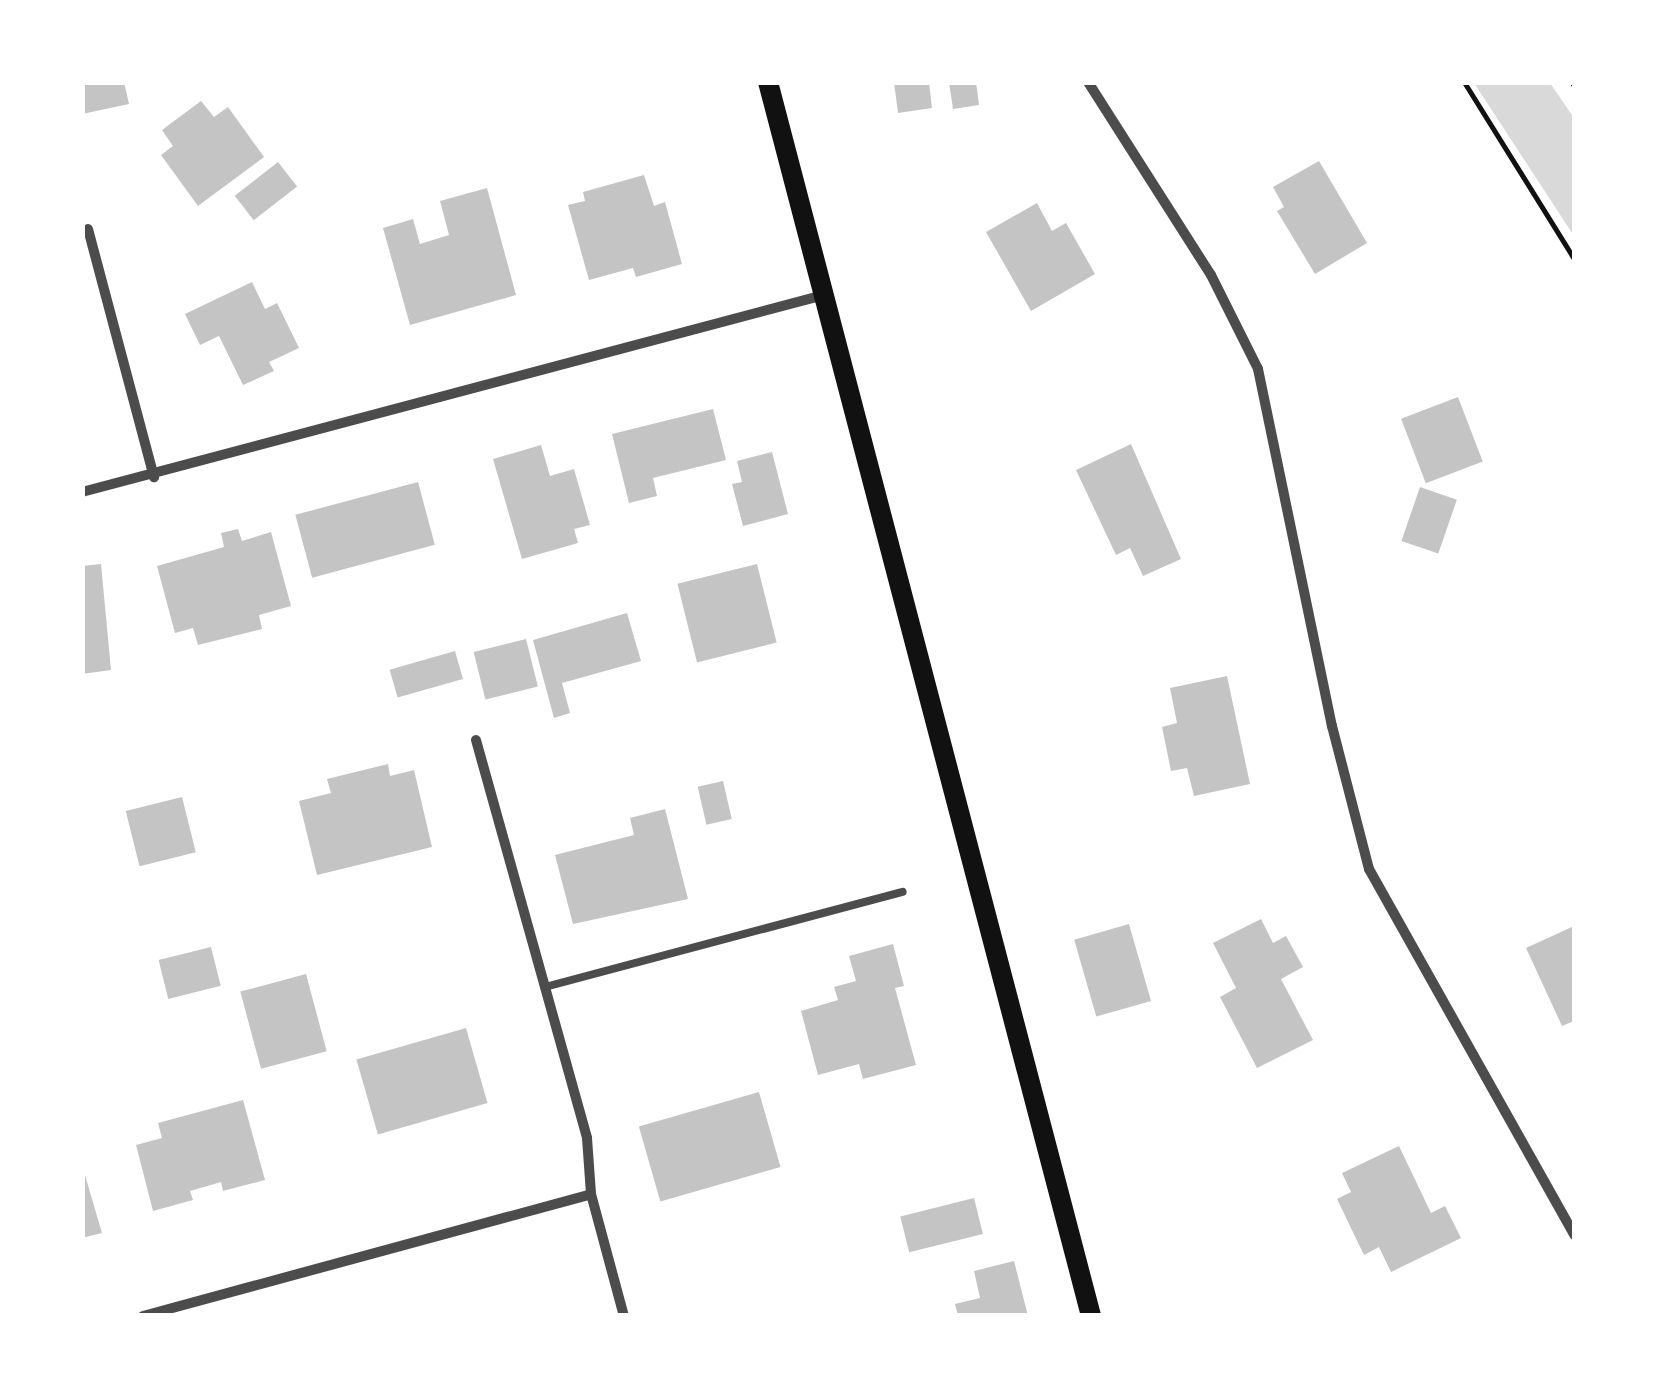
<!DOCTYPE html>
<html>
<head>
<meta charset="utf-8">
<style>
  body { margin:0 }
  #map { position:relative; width:1657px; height:1398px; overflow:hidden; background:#fff; font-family:"Work Sans",sans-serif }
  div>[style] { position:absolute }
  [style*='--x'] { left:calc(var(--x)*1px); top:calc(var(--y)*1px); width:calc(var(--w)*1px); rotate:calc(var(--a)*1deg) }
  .water>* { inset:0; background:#d9d9d9 }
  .building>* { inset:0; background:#c4c4c4; transform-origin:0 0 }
  .path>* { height:5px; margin:-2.5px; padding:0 2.5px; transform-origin:2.5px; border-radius:2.5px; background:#111 }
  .service>* { height:8px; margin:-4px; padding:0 4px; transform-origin:4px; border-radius:4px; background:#4c4c4c }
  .minor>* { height:10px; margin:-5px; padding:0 5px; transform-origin:5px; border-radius:5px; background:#4c4c4c }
  .secondary>* { height:20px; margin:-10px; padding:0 10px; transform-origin:10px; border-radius:10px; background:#111 }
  span { translate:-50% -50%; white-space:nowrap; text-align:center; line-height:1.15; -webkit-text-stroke:9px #fff; paint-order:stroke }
  .frame { position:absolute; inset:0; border:85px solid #fff; pointer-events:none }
</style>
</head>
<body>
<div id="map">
  <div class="water">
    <i style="clip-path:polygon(1474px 83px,1550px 83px,1574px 118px,1574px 236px)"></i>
  </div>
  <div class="building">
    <i style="clip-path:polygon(82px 82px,124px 82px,129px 104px,82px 114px)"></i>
    <i style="clip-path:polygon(894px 82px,929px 82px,932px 108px,898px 113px)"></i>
    <i style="clip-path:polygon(949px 82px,976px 82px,979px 105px,953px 109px)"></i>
    <i style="clip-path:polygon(201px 101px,214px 117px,228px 107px,264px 157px,198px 206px,161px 155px,173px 146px,162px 130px)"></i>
    <i style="clip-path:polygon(1319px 161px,1367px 243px,1315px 274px,1277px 211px,1284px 207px,1273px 187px)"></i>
    <i style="left:278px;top:162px;width:31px;height:55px;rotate:52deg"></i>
    <i style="clip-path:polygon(644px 175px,654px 206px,665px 202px,682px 264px,636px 277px,633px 268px,589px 280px,568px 205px,585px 201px,583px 192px)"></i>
    <i style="clip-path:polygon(487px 188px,516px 295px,410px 325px,383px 228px,413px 219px,420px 244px,449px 235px,440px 201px)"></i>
    <i style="clip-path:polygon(1037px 203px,1052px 231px,1066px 223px,1095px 274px,1031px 311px,986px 232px)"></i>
    <i style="clip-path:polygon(252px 282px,265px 309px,277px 303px,299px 348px,269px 362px,274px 371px,243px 385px,219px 336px,200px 345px,185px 314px)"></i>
    <i style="left:1458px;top:397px;width:69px;height:61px;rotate:69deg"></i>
    <i style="clip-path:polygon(713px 409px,726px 460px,653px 478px,657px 496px,629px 503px,612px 434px)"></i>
    <i style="clip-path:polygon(1131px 444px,1181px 559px,1143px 576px,1130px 548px,1116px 555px,1076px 470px)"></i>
    <i style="clip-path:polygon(541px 445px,550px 476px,574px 469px,590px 525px,574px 529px,578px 543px,522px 559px,493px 459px)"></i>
    <i style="clip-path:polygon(772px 452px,788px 514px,743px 526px,732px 484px,742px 482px,737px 461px)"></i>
    <i style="left:418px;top:482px;width:65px;height:127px;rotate:75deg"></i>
    <i style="left:1420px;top:487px;width:39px;height:57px;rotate:19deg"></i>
    <i style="clip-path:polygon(238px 529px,242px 541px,271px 532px,291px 606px,259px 615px,262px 629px,198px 645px,193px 628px,175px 633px,157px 566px,224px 547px,221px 533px)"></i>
    <i style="clip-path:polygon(101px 564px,111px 670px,82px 674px,82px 566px)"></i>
    <i style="left:757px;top:564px;width:81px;height:82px;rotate:76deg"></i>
    <i style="clip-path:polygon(627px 613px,641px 661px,562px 683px,570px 713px,554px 718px,533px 640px)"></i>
    <i style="left:526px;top:639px;width:49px;height:54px;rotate:76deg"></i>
    <i style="left:455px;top:651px;width:29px;height:68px;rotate:74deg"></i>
    <i style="clip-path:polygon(1227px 676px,1250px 784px,1194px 796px,1187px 768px,1171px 771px,1162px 727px,1177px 723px,1170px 688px)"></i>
    <i style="clip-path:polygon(388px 764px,390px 776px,414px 770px,432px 847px,317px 875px,299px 801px,331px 793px,327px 779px)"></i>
    <i style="left:723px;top:781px;width:39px;height:26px;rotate:77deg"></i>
    <i style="left:182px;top:797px;width:57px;height:58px;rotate:76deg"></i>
    <i style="clip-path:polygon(665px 809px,688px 899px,573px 924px,555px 855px,634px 835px,630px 818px)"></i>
    <i style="clip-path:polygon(1261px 919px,1273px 943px,1286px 936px,1303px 967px,1281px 979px,1313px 1040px,1257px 1068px,1220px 997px,1236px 988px,1213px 943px)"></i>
    <i style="left:1129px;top:924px;width:80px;height:57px;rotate:74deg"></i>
    <i style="clip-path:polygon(1574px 926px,1574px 1021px,1562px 1026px,1526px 948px)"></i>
    <i style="clip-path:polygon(893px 944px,904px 986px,895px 988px,916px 1065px,863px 1079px,859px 1064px,818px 1075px,801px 1011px,838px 1000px,834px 987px,856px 981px,849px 956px)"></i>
    <i style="left:211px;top:947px;width:40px;height:54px;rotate:76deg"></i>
    <i style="left:306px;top:974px;width:80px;height:68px;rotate:75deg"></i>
    <i style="left:466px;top:1028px;width:78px;height:114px;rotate:74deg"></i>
    <i style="left:759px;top:1092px;width:78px;height:125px;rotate:74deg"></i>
    <i style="clip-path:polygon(243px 1100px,265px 1180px,223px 1191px,221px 1182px,190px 1191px,193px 1200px,153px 1211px,136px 1145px,162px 1138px,158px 1123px)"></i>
    <i style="clip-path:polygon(1399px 1146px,1431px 1213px,1445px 1206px,1461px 1238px,1391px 1272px,1379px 1247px,1364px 1255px,1337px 1199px,1351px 1192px,1342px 1173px)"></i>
    <i style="clip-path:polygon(82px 1165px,102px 1233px,82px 1238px)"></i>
    <i style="left:974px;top:1198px;width:37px;height:76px;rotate:76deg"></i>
    <i style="clip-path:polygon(1014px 1261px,1028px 1316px,958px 1316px,955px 1304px,980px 1298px,974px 1271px)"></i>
  </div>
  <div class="path">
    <i style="--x:1464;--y:82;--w:208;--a:58.1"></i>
    <i style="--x:1572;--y:82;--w:4;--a:63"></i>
  </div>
  <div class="service">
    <i style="--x:545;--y:987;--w:370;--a:-14.9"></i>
  </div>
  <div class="minor">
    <i style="--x:1088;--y:82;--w:229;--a:57.5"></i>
    <i style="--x:1211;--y:275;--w:105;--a:63.4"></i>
    <i style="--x:1258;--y:369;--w:365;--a:78.3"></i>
    <i style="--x:1332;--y:726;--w:148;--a:75.5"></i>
    <i style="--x:1369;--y:869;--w:420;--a:60.7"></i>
    <i style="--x:88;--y:229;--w:257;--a:75.1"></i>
    <i style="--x:82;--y:492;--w:768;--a:-14.87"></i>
    <i style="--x:476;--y:740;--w:413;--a:74.4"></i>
    <i style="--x:587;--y:1138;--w:56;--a:85.9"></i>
    <i style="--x:143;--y:1316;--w:464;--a:-15.2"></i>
    <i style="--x:591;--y:1194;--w:126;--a:74.9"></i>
  </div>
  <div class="secondary">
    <i style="--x:768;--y:82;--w:1276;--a:75.33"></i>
  </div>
  <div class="frame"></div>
</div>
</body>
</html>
